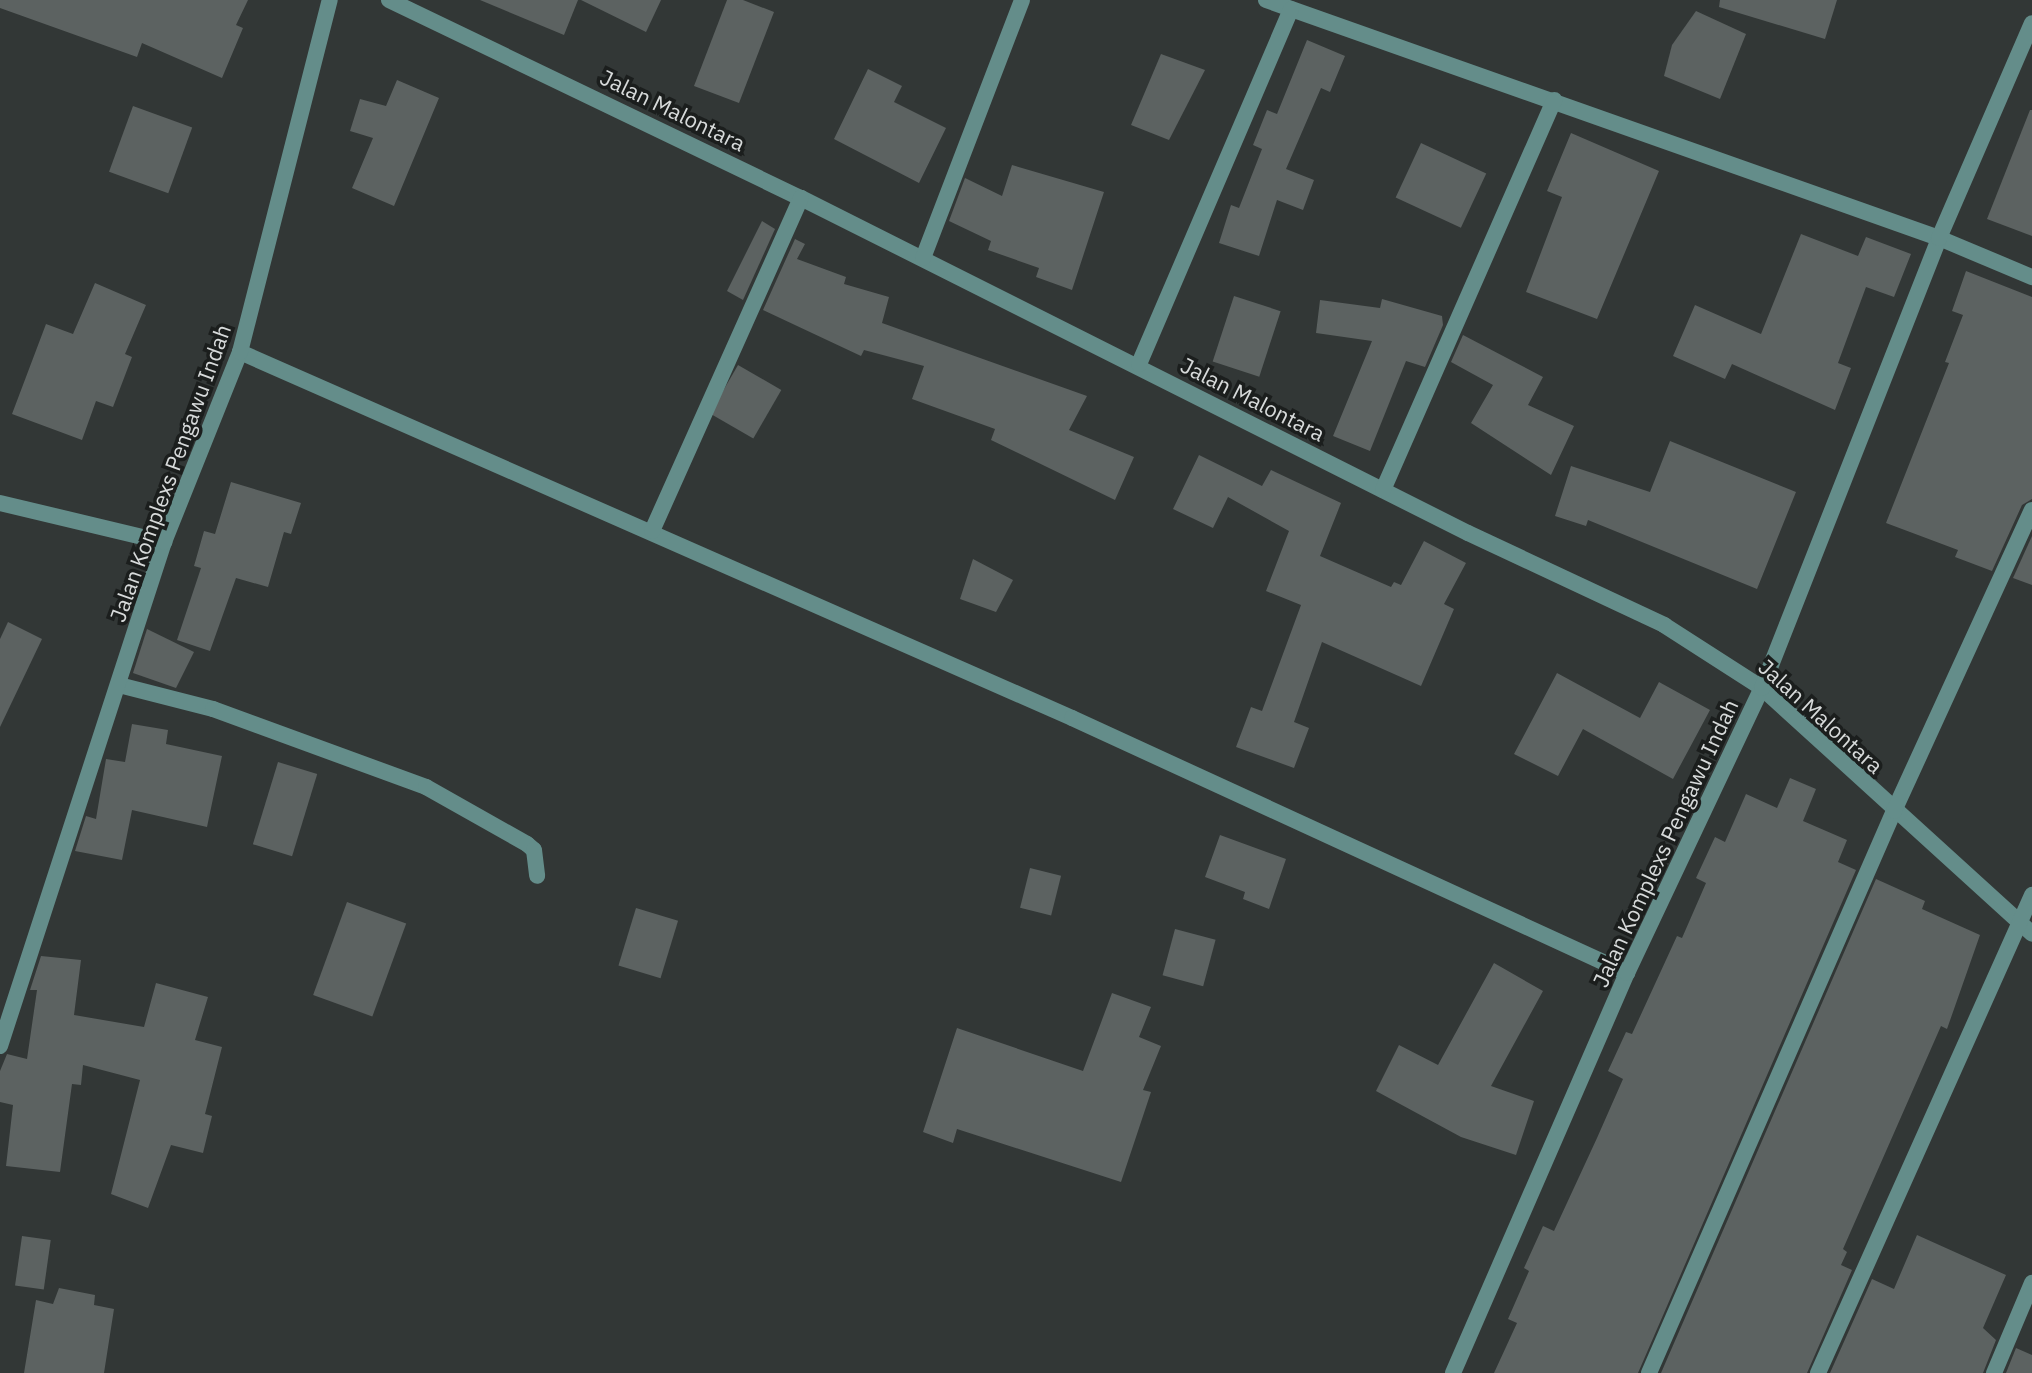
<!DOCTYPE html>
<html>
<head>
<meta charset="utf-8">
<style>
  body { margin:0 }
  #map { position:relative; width:2032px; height:1373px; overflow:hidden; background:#323736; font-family:"IBM Plex Sans",sans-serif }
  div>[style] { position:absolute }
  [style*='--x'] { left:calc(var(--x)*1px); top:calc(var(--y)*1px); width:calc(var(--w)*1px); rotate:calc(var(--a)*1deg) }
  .building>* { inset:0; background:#5c6261; transform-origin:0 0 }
  .street>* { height:16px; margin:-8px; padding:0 8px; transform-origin:8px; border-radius:8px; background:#648d8a }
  span { translate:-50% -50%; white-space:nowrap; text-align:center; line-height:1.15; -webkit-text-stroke:7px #1b1e1d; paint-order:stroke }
  .street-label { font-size:22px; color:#d7dada }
</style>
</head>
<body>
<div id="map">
  <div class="building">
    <i style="clip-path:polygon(0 0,248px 0,236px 25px,243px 28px,222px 78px,142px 43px,137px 57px,0 8px)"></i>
    <i style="clip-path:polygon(480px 0,578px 0,564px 35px)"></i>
    <i style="clip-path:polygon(581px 0,661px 0,646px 32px)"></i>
    <i style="clip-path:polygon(727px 0,743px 0,774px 12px,739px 103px,694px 86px)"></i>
    <i style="clip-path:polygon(1720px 0,1837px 0,1825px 39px,1719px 7px)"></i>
    <i style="clip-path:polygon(1696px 11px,1746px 34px,1720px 99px,1664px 76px,1672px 45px)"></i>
    <i style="clip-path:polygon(1307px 40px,1345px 56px,1330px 92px,1321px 88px,1286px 169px,1314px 180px,1303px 210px,1277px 200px,1259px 256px,1219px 243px,1231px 205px,1239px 208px,1262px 149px,1253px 145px,1267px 110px,1277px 114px)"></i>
    <i style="clip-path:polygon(1161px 54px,1205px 70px,1169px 140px,1131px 125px)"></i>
    <i style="clip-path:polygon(868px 69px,902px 86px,894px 102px,946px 128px,919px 183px,834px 139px)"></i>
    <i style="clip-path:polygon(397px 80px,439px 98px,394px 206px,352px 188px,373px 138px,350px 131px,360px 99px,386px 106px)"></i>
    <i style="left:133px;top:106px;width:63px;height:70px;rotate:20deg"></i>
    <i style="clip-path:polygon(2030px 110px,2032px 110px,2032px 236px,1987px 219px)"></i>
    <i style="clip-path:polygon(1571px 133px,1659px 171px,1597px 319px,1526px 292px,1562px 197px,1547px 191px)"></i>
    <i style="left:1421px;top:143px;width:72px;height:60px;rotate:25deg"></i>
    <i style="clip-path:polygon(1012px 165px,1104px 192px,1072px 290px,1036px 277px,1039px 268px,988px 250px,991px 241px,949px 221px,965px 178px,1002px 196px)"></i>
    <i style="clip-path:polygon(762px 221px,775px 229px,743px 300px,727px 291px)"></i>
    <i style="clip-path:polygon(1801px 234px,1858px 256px,1866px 237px,1911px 254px,1894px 297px,1866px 287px,1838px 363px,1851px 368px,1835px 410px,1732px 364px,1725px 379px,1673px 356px,1695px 305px,1761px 334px)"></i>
    <i style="clip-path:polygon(795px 239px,805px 244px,797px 259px,846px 277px,844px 284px,889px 297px,882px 323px,1087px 396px,1069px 430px,1134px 457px,1115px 500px,991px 440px,995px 429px,912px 399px,924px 366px,864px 350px,861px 356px,763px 310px)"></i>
    <i style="clip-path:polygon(1966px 271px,2032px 297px,2032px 499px,2022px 505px,1992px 571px,1955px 557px,1958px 550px,1886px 523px,1949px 363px,1945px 362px,1963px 315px,1952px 311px)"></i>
    <i style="clip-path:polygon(95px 283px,146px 305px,125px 354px,132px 357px,113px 407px,96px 401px,82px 440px,12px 414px,46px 324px,73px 334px)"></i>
    <i style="left:1234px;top:296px;width:49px;height:69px;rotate:18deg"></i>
    <i style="clip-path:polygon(1382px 299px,1442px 316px,1443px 325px,1425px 367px,1406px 361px,1370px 451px,1333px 436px,1372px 341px,1316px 333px,1320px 300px,1380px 308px)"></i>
    <i style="clip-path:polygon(1463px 335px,1543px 377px,1528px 405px,1574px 426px,1551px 475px,1471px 423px,1493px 385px,1451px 362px)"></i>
    <i style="left:738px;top:365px;width:50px;height:56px;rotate:30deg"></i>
    <i style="clip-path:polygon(1670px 441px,1796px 492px,1757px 589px,1588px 520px,1586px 526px,1555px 516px,1571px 466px,1650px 492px)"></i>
    <i style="clip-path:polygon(1199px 455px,1262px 486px,1271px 470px,1341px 503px,1320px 556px,1391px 587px,1394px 582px,1401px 585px,1424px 541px,1466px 563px,1444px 604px,1454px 609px,1421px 686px,1322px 642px,1294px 722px,1309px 728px,1294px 768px,1236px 747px,1251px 707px,1262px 711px,1301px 605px,1266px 591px,1289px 531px,1228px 497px,1213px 528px,1173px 509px)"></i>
    <i style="clip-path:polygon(231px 482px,301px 503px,291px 534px,284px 532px,268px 587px,236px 578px,210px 651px,177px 640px,201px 568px,194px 566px,204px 531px,215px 534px)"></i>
    <i style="clip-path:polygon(2032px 536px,2032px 585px,2013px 578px)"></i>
    <i style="clip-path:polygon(973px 559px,1013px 580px,996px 612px,960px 599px)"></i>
    <i style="clip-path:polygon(8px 622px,42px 639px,0 727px,0 639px)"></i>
    <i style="clip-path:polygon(147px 629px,194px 652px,176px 688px,133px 673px)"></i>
    <i style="clip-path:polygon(1557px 673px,1640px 718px,1659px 682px,1710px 710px,1673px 779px,1583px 729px,1558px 776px,1514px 754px)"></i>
    <i style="clip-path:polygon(132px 724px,168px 730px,166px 744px,222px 756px,207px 827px,132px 810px,122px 860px,75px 851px,86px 816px,96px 819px,106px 759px,125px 762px)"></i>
    <i style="left:278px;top:762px;width:41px;height:86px;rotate:17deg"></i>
    <i style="clip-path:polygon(1790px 778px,1816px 789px,1803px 821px,1847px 840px,1838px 862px,1856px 870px,1638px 1373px,1494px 1373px,1517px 1323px,1508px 1319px,1529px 1271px,1524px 1268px,1543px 1226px,1554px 1231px,1597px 1138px,1623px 1079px,1608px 1071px,1626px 1032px,1632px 1034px,1677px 936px,1682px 938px,1706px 883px,1696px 878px,1715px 837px,1725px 842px,1746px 794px,1777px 808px)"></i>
    <i style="clip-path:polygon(1220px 835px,1286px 859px,1269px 909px,1243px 899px,1245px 892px,1205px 877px)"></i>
    <i style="left:1030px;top:868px;width:32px;height:41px;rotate:14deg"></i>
    <i style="clip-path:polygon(1876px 879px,1925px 901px,1922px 909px,1980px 935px,1947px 1029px,1941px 1026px,1843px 1249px,1847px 1252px,1841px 1265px,1852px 1270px,1807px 1373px,1661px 1373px)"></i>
    <i style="left:347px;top:902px;width:63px;height:99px;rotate:20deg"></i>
    <i style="left:636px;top:908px;width:44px;height:60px;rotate:17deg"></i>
    <i style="left:1175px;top:929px;width:42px;height:48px;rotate:15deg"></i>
    <i style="clip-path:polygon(41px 956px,81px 960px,74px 1015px,144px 1027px,156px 983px,208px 997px,195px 1040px,222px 1047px,205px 1114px,212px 1116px,203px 1153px,171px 1145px,148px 1208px,111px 1194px,140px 1080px,83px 1065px,81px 1085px,72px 1084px,60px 1172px,6px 1166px,13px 1105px,0 1102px,0 1071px,7px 1054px,27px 1059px,37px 990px,30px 990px)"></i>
    <i style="clip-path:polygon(1494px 963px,1543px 991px,1491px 1086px,1534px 1101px,1516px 1155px,1461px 1137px,1376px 1091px,1399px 1045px,1438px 1065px)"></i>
    <i style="clip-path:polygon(1112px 993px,1151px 1007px,1139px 1037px,1161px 1046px,1143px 1090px,1151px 1092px,1121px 1182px,957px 1129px,953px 1143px,923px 1132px,957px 1028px,1083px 1071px)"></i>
    <i style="clip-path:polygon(1917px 1235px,2006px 1275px,1983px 1328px,1996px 1340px,1983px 1373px,1830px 1373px,1872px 1279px,1894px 1289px)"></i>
    <i style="left:22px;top:1236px;width:29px;height:50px;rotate:8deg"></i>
    <i style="clip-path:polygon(59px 1288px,95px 1295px,94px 1305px,114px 1309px,104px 1373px,24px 1373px,36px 1300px,53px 1304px)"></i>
    <i style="clip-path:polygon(2016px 1348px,2032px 1355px,2032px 1373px,2006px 1373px)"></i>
  </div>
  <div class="street">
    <i style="--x:389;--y:0;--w:457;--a:25.7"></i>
    <i style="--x:801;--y:198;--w:746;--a:26.67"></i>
    <i style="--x:1468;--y:533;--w:217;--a:25.1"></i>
    <i style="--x:1664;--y:625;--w:117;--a:32.7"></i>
    <i style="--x:1762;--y:688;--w:365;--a:42.3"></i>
    <i style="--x:1266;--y:0;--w:714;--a:19.48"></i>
    <i style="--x:1939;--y:238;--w:101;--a:22.8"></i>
    <i style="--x:923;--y:258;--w:276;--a:-69"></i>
    <i style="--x:240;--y:352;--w:909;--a:23.74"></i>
    <i style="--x:1072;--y:718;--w:611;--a:24.68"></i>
    <i style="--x:1139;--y:364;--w:386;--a:-66.8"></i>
    <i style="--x:1383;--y:490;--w:426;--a:-66.3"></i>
    <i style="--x:0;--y:503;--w:169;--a:13.4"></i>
    <i style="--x:652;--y:531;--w:365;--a:-65.9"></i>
    <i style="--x:119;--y:685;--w:97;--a:14.3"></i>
    <i style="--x:213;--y:709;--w:227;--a:20.1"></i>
    <i style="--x:426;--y:787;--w:116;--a:29.4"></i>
    <i style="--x:527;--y:844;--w:9;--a:41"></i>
    <i style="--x:534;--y:850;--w:26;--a:83"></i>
    <i style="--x:0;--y:1046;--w:530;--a:-71.98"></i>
    <i style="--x:164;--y:542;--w:205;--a:-68.2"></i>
    <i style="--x:240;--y:352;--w:363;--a:-75.7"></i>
    <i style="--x:1453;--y:1373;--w:436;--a:-66.5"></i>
    <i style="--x:1627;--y:973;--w:315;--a:-64.7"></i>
    <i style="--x:1762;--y:688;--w:484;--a:-68.5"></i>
    <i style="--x:1939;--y:238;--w:234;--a:-66.6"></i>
    <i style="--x:1649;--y:1373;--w:613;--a:-66.45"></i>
    <i style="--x:1894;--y:811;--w:331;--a:-65.4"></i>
    <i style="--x:1818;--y:1373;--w:524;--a:-65.88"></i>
    <i style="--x:1994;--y:1373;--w:98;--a:-67.1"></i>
  </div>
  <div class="street-label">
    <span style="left:673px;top:110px;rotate:26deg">Jalan Malontara</span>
    <span style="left:1253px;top:399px;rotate:27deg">Jalan Malontara</span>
    <span style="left:170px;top:473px;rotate:-70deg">Jalan Komplexs Pengawu Indah</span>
    <span style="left:1821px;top:716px;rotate:42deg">Jalan Malontara</span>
    <span style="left:1665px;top:843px;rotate:-65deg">Jalan Komplexs Pengawu Indah</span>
  </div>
</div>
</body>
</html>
